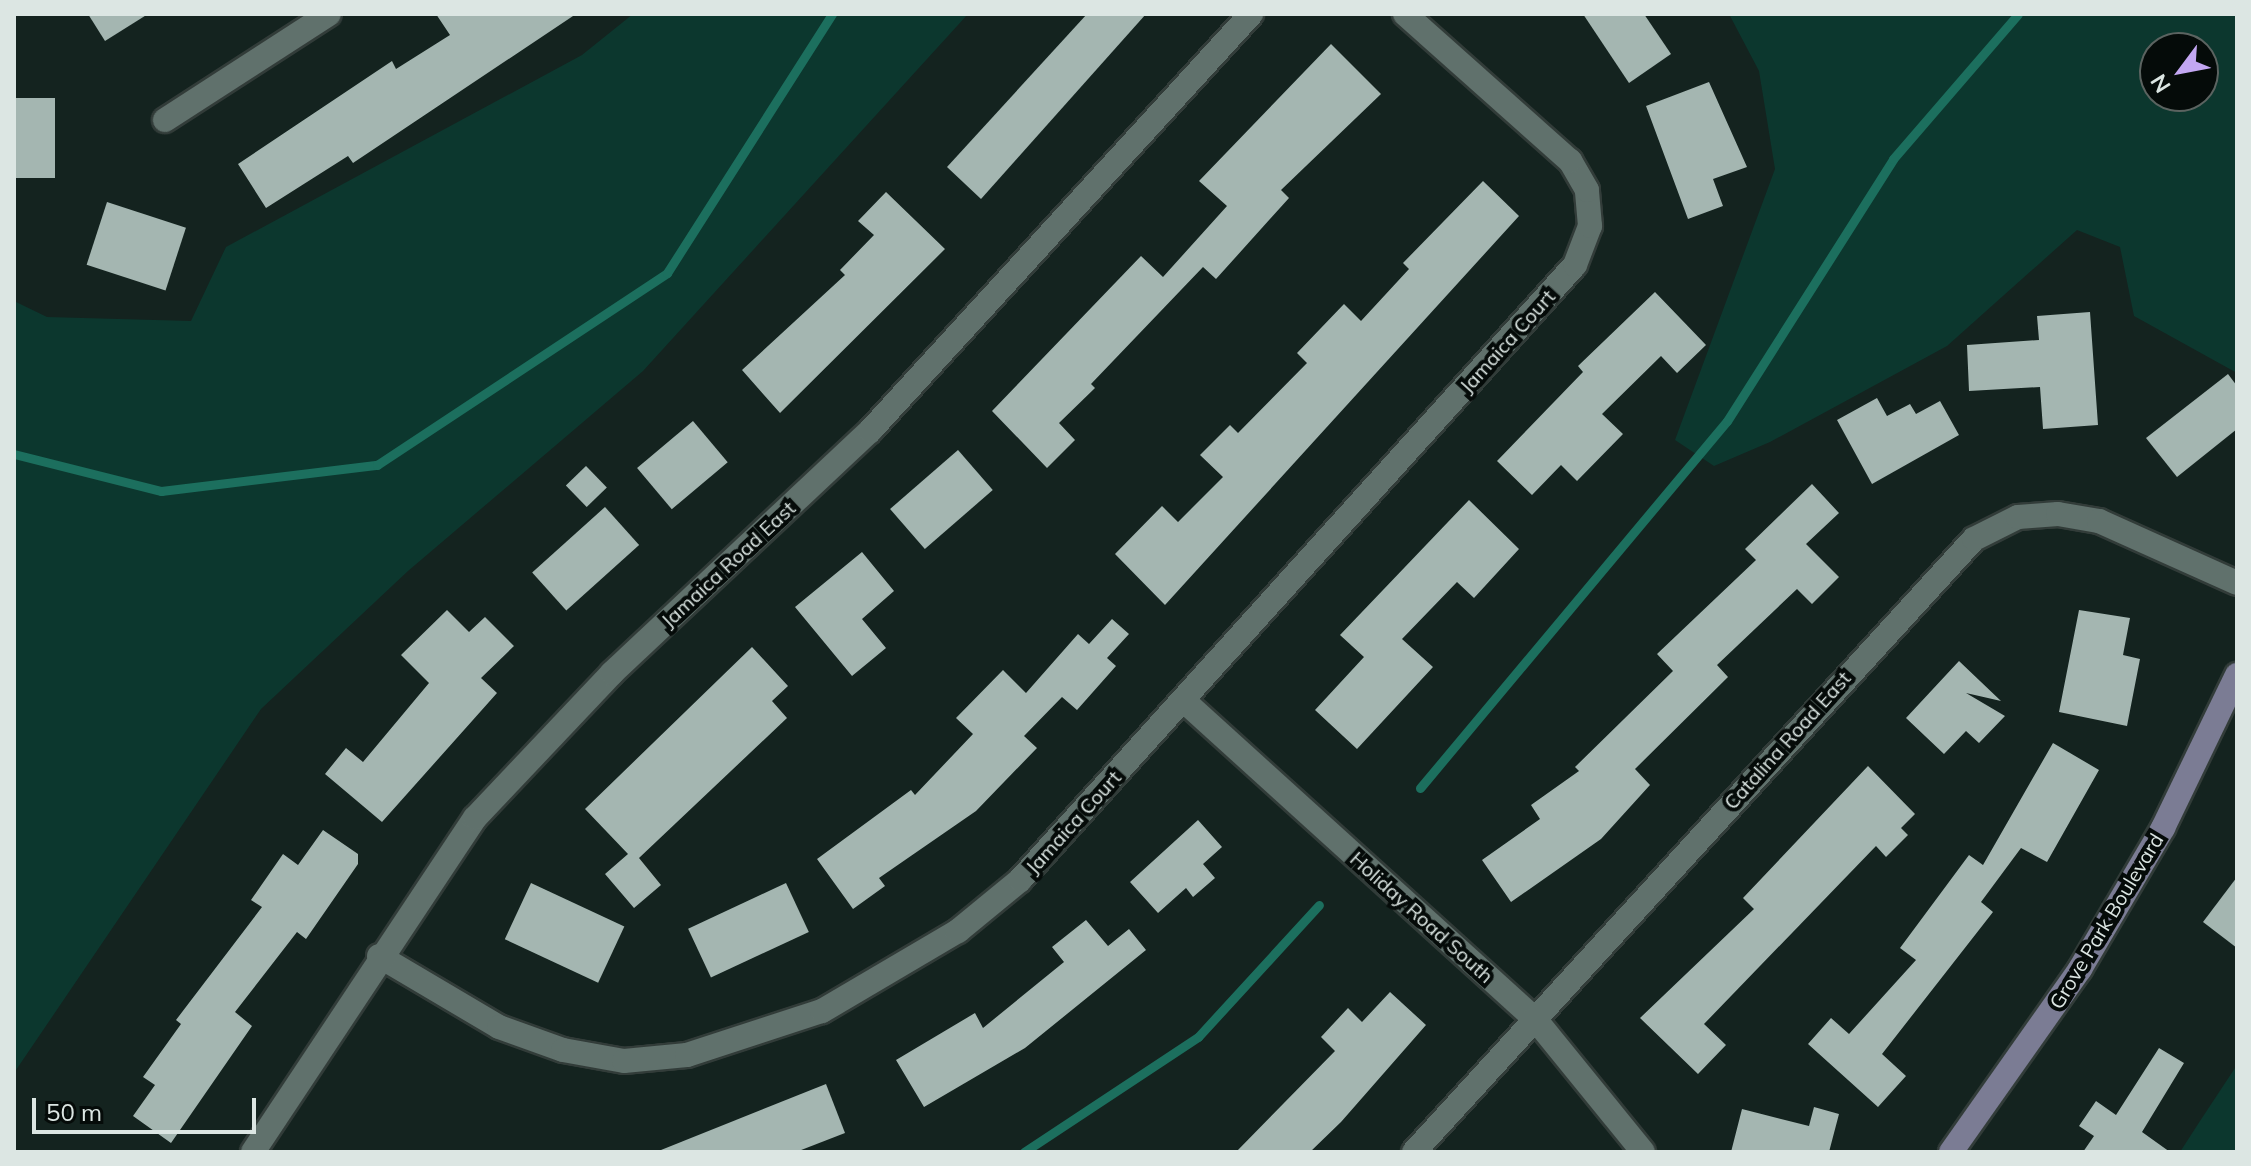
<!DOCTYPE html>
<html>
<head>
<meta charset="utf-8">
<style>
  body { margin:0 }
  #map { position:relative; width:2251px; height:1166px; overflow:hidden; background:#14231f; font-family:Mulish,sans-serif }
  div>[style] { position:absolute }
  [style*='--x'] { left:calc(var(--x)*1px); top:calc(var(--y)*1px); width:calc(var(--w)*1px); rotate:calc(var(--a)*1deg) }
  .green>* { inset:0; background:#0c372e }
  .stream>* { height:9px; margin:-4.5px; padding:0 4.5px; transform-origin:4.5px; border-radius:4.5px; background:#1c6f5e }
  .building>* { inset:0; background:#a4b6b1; transform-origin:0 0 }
  .roads { filter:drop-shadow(2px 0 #323c39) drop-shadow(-2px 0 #323c39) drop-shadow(0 2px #323c39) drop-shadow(0 -2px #323c39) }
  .street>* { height:24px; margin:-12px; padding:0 12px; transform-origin:12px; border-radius:12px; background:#60716c }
  .secondary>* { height:24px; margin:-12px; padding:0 12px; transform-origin:12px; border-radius:12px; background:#7b7c94 }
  span { translate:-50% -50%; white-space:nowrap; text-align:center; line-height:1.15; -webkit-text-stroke:8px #050b09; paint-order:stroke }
  .street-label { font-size:20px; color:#dce6e3 }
  .frame { position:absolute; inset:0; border:16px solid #dce6e3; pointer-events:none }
  .north { position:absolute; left:2139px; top:32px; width:80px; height:80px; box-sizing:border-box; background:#050b09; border:2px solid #5b6360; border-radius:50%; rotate:238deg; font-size:22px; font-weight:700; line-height:32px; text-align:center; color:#dce6e3 }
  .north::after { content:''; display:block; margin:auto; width:28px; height:36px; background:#c3a7f2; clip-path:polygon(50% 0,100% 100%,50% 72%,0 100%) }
  .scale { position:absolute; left:32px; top:1098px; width:224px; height:36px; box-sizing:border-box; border:4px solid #dce6e3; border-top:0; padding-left:10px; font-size:24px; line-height:28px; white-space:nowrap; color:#dce6e3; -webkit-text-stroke:6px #050b09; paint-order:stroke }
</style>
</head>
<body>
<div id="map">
  <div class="green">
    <i style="clip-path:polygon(633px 14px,968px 14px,643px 371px,408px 571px,261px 709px,14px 1073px,14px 301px,47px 317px,191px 321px,226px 247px,582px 55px)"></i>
    <i style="clip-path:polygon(evenodd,1729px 14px,2237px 14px,2237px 373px,2134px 316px,2120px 247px,2077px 230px,1947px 346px,1770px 442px,1714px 466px,1675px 440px,1775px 169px,1759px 71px,1729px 14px,2203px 48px,2203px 96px,2155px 96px,2155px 48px,2203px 48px)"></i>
    <i style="clip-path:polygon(2237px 1065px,2237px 1152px,2180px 1152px,2200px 1121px)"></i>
  </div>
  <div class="stream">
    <i style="--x:14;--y:454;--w:152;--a:14.1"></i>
    <i style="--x:161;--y:491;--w:218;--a:-6.9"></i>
    <i style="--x:377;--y:465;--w:348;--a:-33.5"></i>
    <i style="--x:667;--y:273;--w:307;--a:-57.5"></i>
    <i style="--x:1420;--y:788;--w:478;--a:-50.1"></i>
    <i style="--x:1727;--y:421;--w:310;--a:-57.6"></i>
    <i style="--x:1893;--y:159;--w:191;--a:-49.2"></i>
    <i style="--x:1024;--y:1152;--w:209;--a:-33.5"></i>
    <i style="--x:1198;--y:1037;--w:179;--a:-47.5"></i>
  </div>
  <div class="building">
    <i style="clip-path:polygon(88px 14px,148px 14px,105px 41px)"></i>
    <i style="clip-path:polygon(436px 14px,576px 14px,353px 163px,348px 156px,266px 208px,238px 164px,392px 61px,396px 69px,450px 35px)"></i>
    <i style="clip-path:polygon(1087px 14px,1146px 14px,981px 199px,947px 167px)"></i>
    <i style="clip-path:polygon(1583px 14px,1644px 14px,1671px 54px,1629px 83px)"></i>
    <i style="clip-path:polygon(1331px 44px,1381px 94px,1281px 190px,1289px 198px,1216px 279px,1203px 267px,1091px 384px,1095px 388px,1059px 423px,1075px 440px,1047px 468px,992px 411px,1141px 256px,1163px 277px,1227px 206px,1199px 181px)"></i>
    <i style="clip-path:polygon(1709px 82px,1747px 167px,1713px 179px,1723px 206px,1688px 219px,1646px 106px)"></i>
    <i style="left:14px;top:98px;width:41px;height:80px"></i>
    <i style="clip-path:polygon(1483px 181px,1519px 216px,1165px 605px,1115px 554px,1162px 506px,1178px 522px,1223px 477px,1200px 455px,1230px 425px,1238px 433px,1307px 363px,1297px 353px,1344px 304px,1361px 321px,1409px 269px,1403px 263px)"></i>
    <i style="clip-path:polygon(886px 192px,945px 249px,780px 413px,742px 370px,845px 275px,840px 270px,874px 235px,858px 221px)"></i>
    <i style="left:107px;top:202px;width:83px;height:66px;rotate:18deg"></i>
    <i style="clip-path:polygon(1655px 292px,1706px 345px,1677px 373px,1661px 356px,1602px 414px,1623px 434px,1577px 481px,1561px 465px,1532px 495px,1497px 461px,1583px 372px,1578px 366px)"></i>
    <i style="clip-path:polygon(2090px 312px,2098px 425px,2043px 429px,2040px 387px,1969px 391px,1967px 345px,2039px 340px,2037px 316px)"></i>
    <i style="clip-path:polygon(2228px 374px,2237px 386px,2237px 429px,2177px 477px,2146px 438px)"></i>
    <i style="clip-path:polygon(1877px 398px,1887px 416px,1910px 404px,1916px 414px,1940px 401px,1959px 435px,1872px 484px,1837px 420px)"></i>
    <i style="left:693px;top:421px;width:54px;height:73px;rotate:50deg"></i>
    <i style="left:958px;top:450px;width:53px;height:90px;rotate:49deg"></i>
    <i style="left:586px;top:466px;width:30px;height:28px;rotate:46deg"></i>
    <i style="clip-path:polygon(1812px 484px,1839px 513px,1806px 544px,1839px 577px,1812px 604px,1797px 589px,1717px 665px,1728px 677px,1635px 769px,1650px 785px,1601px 839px,1511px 902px,1482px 860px,1540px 819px,1531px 805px,1579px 771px,1575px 767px,1673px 671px,1657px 654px,1756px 560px,1745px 549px)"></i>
    <i style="clip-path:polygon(1469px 500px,1519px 549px,1474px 598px,1457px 582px,1402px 639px,1433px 667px,1357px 749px,1315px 710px,1364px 657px,1340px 635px)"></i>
    <i style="left:605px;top:507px;width:51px;height:98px;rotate:48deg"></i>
    <i style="clip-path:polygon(862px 552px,894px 591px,862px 619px,886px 648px,852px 676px,795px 607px)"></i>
    <i style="clip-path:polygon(447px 610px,469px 632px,485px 617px,514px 646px,481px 678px,497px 693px,382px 822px,325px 774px,346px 748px,363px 762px,429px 683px,401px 655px)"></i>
    <i style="clip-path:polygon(2079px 610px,2130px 618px,2123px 655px,2140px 659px,2127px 726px,2059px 712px)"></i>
    <i style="clip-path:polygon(1112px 619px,1129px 634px,1107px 658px,1116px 666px,1077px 710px,1062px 697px,1024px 736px,1037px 748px,976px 811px,879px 878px,885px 886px,853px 909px,817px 859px,911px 790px,915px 795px,973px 734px,956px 718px,1003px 670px,1026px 693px,1078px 634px,1089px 644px)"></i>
    <i style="clip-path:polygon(752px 647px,788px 686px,772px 701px,787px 718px,639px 858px,661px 885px,634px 908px,605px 874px,628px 854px,585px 809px)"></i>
    <i style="clip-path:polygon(1959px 661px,2001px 701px,1966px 693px,2005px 716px,1979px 743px,1966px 731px,1944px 754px,1906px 718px)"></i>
    <i style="clip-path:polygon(2053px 743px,2099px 770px,2047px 862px,2021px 848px,1981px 902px,1993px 912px,1882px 1054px,1906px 1076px,1878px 1107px,1808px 1044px,1831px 1018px,1849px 1034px,1916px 960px,1900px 948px,1969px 855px,1983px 865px)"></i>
    <i style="clip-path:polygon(1868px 766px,1915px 814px,1901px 828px,1908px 835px,1886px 857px,1876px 846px,1704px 1024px,1726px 1045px,1698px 1074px,1640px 1018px,1754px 909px,1743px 898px)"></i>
    <i style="clip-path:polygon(1198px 820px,1222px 847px,1203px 864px,1215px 878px,1193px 897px,1186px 888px,1158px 913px,1130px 882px)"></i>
    <i style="clip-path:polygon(323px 830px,358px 854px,358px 864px,306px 939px,297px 932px,235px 1012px,252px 1026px,171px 1143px,133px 1116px,155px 1085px,143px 1077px,181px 1024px,176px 1020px,262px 907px,251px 900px,283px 854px,298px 865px)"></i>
    <i style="clip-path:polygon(2237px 877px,2237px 948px,2203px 922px)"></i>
    <i style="left:531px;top:883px;width:103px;height:62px;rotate:25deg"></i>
    <i style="left:786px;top:883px;width:54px;height:108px;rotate:65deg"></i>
    <i style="clip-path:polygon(1086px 920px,1108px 946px,1129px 929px,1146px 950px,1025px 1048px,924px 1107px,896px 1060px,975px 1013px,983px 1028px,1064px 962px,1052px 947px)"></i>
    <i style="clip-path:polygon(1390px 992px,1426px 1025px,1341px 1122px,1310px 1152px,1236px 1152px,1335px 1051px,1321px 1037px,1348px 1008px,1362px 1022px)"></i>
    <i style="clip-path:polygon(2159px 1048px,2184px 1063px,2142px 1132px,2170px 1152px,2083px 1152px,2094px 1136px,2079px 1126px,2096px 1101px,2116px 1115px)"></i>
    <i style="clip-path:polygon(826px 1084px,845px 1133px,796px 1152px,656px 1152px)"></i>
    <i style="clip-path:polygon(1814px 1107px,1839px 1114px,1829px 1152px,1731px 1152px,1742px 1109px,1809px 1126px)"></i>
  </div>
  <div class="roads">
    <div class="street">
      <i style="--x:165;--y:120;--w:195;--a:-32.9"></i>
      <i style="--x:1183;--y:700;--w:475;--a:42.2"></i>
      <i style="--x:1535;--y:1019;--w:171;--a:50.9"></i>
      <i style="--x:379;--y:956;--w:139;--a:30.6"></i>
      <i style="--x:499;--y:1027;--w:68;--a:19.8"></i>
      <i style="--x:563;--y:1050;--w:62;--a:10.2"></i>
      <i style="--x:624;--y:1061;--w:63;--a:-5.4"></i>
      <i style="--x:687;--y:1055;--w:142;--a:-18.1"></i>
      <i style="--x:822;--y:1011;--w:158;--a:-30.5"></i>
      <i style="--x:958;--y:931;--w:80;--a:-39.4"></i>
      <i style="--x:1020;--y:880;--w:828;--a:-47.94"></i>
      <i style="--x:1575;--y:265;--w:42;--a:-69"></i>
      <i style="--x:1590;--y:226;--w:36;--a:-95"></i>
      <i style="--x:1587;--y:190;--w:34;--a:-120"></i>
      <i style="--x:1570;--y:161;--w:221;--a:-138.3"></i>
      <i style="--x:253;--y:1152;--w:401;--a:-56.4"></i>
      <i style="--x:475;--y:818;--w:199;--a:-46.6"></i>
      <i style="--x:612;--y:673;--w:354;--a:-43.2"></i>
      <i style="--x:870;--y:431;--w:565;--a:-47.58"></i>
      <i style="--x:1414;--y:1152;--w:830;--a:-47.59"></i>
      <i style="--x:1974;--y:539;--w:49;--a:-26.6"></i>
      <i style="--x:2018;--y:517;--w:40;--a:-4.3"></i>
      <i style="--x:2058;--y:514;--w:42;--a:9.7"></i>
      <i style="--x:2099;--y:521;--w:151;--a:24.2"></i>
    </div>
    <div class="secondary">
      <i style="--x:1951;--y:1152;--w:224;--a:-54.8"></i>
      <i style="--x:2080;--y:969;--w:164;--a:-59.5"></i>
      <i style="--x:2163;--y:828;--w:170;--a:-64.2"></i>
    </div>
  </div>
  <div class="street-label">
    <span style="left:1507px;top:341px;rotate:-48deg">Jamaica Court</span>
    <span style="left:728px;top:564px;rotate:-43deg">Jamaica Road East</span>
    <span style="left:1787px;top:740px;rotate:-48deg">Catalina Road East</span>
    <span style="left:1073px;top:822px;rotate:-48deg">Jamaica Court</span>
    <span style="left:1422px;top:917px;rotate:42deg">Holiday Road South</span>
    <span style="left:2106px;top:921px;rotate:-59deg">Grove Park Boulevard</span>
  </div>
  <div class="frame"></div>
  <div class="north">N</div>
  <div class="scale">50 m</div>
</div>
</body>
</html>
